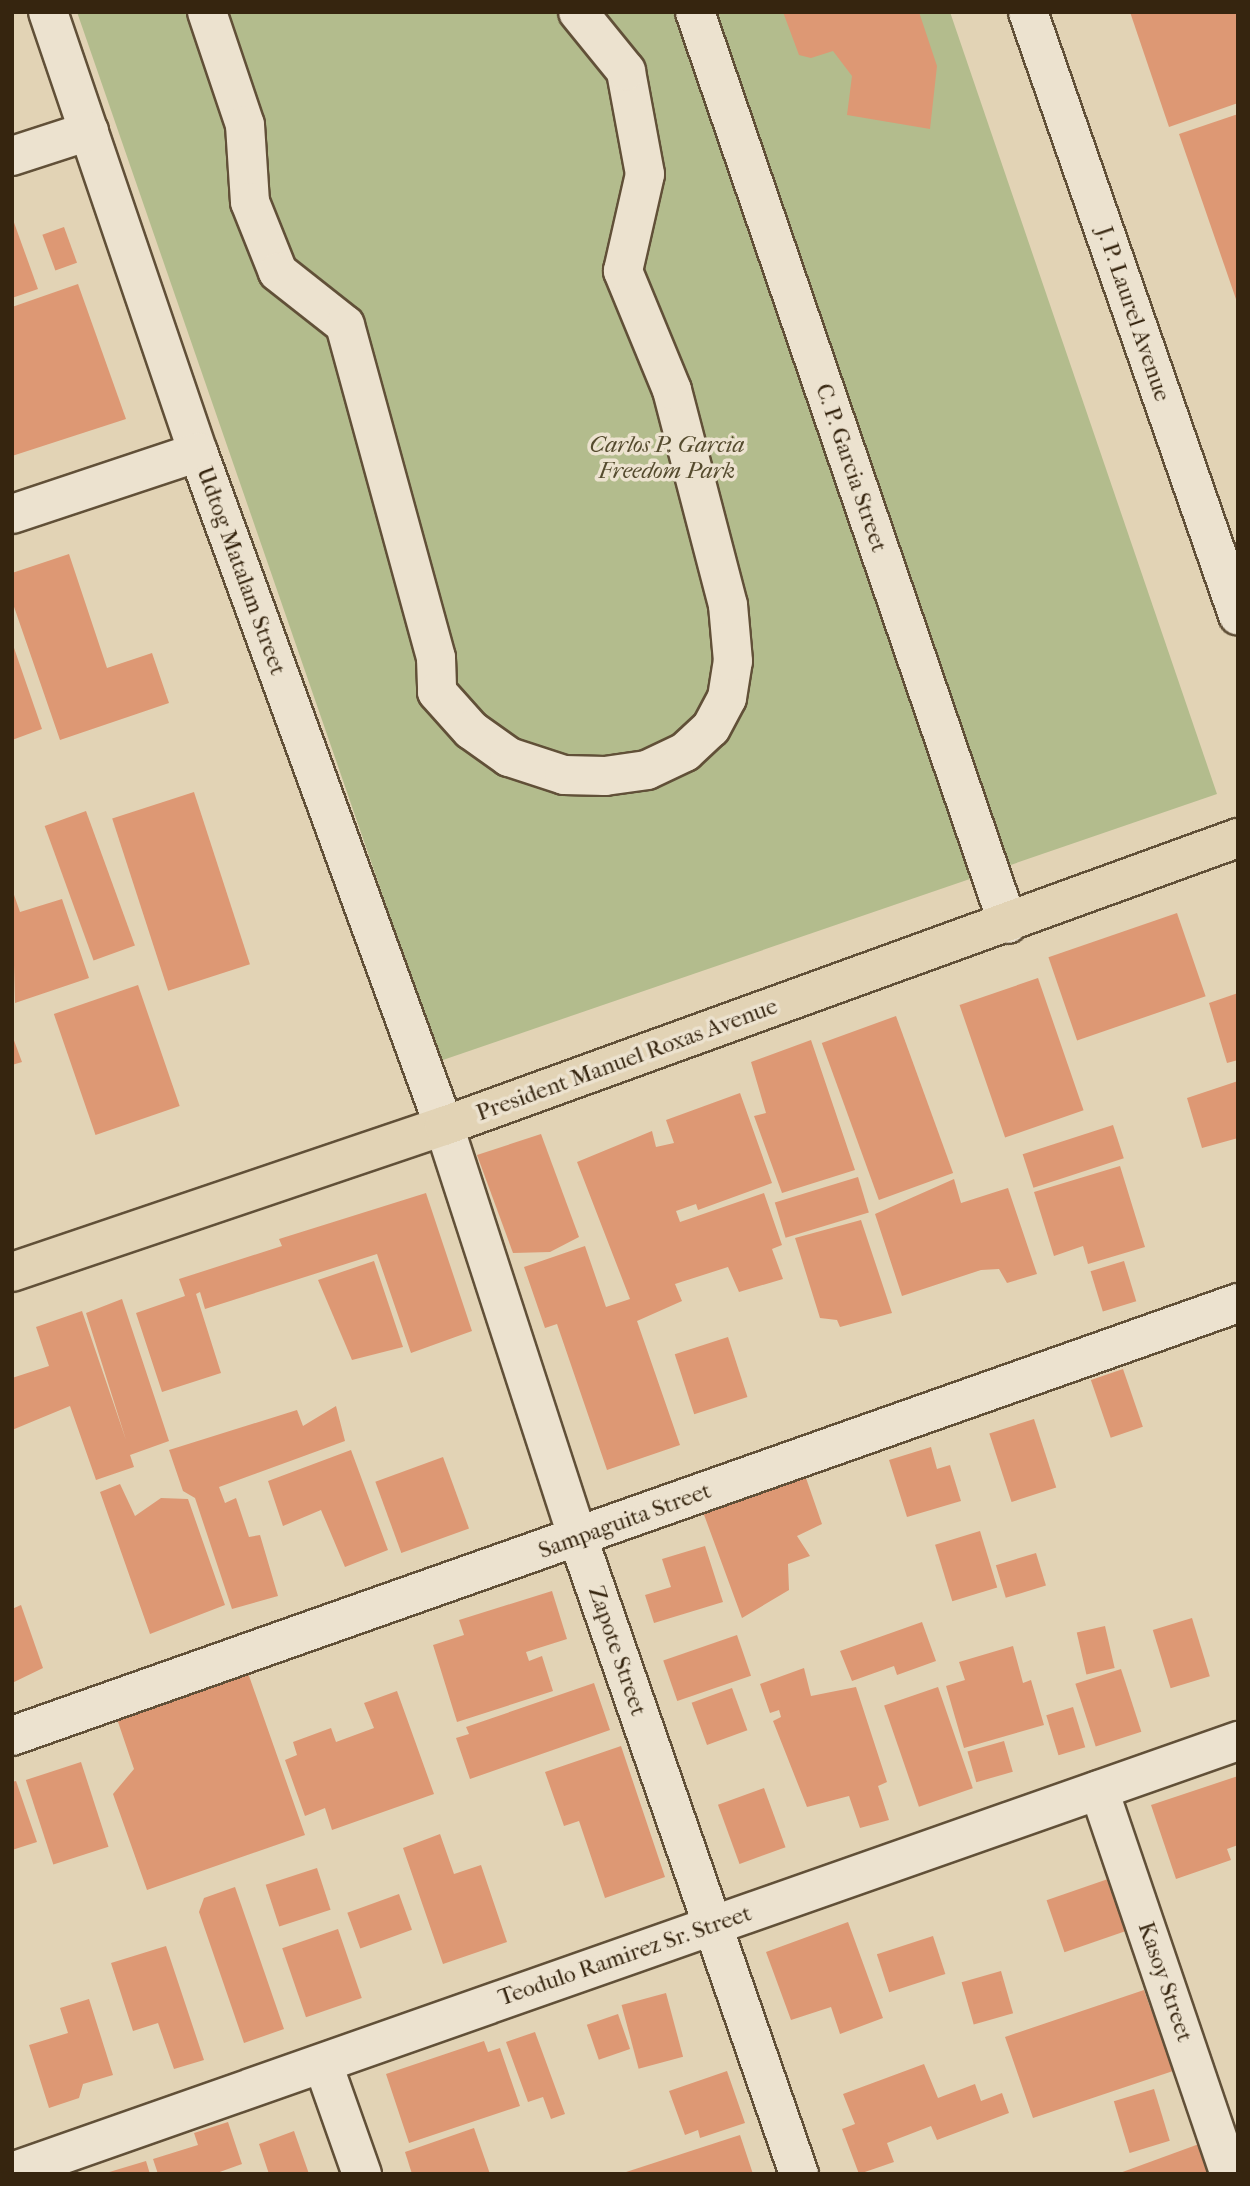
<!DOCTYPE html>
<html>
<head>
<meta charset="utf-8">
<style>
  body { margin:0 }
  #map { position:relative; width:1250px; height:2186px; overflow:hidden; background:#e2d3b5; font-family:"IM FELL French Canon",serif }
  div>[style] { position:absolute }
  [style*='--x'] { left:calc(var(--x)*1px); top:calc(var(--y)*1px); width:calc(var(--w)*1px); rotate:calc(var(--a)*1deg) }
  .green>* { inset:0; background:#b3bc8d }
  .building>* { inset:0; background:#dd9874; transform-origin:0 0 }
  .roads { filter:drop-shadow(2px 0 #615038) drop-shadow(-2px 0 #615038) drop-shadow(0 2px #615038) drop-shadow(0 -2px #615038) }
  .minor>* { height:38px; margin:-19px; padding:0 19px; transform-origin:19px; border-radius:19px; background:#ece2cf }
  .major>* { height:38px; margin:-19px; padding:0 19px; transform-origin:19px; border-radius:19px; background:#e2d3b5 }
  span { translate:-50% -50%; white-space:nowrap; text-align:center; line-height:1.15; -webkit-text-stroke:7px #ece2cf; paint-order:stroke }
  .street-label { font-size:23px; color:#36250f }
  .park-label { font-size:23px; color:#554b2e; font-style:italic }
  .frame { position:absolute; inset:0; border:14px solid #36250f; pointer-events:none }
</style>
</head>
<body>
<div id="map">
  <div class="green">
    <i style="clip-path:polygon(77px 12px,950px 12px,1217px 794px,440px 1061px)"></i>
  </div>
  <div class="building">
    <i style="clip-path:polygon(783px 12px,919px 12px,937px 66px,930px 129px,847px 115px,852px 76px,833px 51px,811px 58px,799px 55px)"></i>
    <i style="clip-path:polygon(1130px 12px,1238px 12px,1238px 103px,1169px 127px)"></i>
    <i style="clip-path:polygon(1238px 114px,1238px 302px,1237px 302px,1179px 134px)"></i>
    <i style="clip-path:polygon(12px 217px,38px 289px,12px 298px)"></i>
    <i style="left:64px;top:227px;width:38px;height:23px;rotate:70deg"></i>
    <i style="clip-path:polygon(78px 284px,126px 419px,12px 456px,12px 307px)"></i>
    <i style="clip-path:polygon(69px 554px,107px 668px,152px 653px,169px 703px,60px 740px,12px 601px,12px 573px)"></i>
    <i style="clip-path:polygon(13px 645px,42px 729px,12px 740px,12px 646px)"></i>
    <i style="left:194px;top:792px;width:181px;height:86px;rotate:72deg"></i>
    <i style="left:86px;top:811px;width:143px;height:44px;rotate:70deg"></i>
    <i style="clip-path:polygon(12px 889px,20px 912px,62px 899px,89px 978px,15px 1003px)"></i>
    <i style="left:1177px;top:913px;width:88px;height:136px;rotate:71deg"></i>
    <i style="left:1038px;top:978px;width:140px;height:83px;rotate:71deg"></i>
    <i style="left:138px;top:985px;width:128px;height:89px;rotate:71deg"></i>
    <i style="clip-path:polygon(1238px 993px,1238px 1060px,1227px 1063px,1209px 1003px)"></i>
    <i style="left:896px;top:1016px;width:167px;height:79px;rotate:70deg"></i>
    <i style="clip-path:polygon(12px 1035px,22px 1062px,12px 1065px)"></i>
    <i style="clip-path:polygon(811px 1040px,855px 1170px,782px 1193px,754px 1116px,766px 1113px,751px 1062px)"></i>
    <i style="clip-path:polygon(1238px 1081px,1238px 1138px,1202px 1148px,1187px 1098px)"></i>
    <i style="clip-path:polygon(740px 1093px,772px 1183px,698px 1210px,696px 1204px,676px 1211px,680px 1222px,764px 1193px,782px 1245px,772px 1249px,783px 1279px,739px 1292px,728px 1267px,675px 1284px,682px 1301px,637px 1321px,680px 1445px,607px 1470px,557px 1324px,545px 1328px,524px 1267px,585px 1246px,606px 1307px,630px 1299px,577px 1162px,652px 1131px,656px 1147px,674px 1143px,666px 1120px)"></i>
    <i style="left:1113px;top:1125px;width:35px;height:95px;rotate:72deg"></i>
    <i style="clip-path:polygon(541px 1134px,579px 1237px,550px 1252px,513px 1253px,477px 1155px)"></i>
    <i style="clip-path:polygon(1120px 1166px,1145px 1247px,1088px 1264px,1083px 1246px,1054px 1256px,1034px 1192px)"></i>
    <i style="left:858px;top:1177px;width:37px;height:87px;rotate:73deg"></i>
    <i style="clip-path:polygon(954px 1179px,961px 1203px,1008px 1188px,1037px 1274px,1007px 1283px,999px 1269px,981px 1270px,902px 1296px,875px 1214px)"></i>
    <i style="clip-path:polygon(426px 1193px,472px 1331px,411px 1353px,377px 1254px,205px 1309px,200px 1292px,196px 1294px,221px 1373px,162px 1392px,136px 1313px,185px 1296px,179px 1279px,282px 1246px,279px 1239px)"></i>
    <i style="clip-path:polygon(861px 1220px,892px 1313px,840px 1327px,837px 1320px,820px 1318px,795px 1238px)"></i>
    <i style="clip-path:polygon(374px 1261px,403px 1347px,352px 1360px,318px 1280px)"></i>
    <i style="left:1124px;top:1261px;width:42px;height:35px;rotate:73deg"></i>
    <i style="clip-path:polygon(122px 1299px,169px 1441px,130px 1455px,134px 1467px,96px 1480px,70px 1406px,12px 1430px,12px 1378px,49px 1366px,36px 1327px,82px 1311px,126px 1440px,86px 1313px)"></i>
    <i style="left:728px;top:1337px;width:63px;height:56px;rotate:72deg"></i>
    <i style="left:1123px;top:1369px;width:61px;height:34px;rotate:71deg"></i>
    <i style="clip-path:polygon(336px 1406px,345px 1441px,219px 1487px,225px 1503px,236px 1498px,249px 1537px,260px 1535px,278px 1596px,232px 1609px,195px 1498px,183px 1491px,169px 1450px,297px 1410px,303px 1426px)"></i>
    <i style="left:1034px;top:1419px;width:72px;height:47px;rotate:72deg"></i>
    <i style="clip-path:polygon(931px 1447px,937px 1469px,950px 1465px,961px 1501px,907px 1517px,889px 1460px)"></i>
    <i style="clip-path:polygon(351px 1450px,388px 1550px,345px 1567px,321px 1510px,283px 1526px,268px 1481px)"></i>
    <i style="left:443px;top:1457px;width:76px;height:72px;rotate:70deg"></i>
    <i style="clip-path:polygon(806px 1478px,822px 1524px,797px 1536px,810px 1556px,788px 1564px,789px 1590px,742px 1618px,703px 1512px)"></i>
    <i style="clip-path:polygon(120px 1484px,135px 1516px,161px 1498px,188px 1499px,225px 1605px,150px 1634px,100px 1492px)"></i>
    <i style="left:980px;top:1531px;width:59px;height:47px;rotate:73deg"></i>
    <i style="clip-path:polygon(705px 1546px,723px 1602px,654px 1623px,645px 1595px,671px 1587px,662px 1559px)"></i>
    <i style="left:1036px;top:1553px;width:34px;height:42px;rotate:73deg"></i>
    <i style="clip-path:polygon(552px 1591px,567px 1639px,526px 1652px,529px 1661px,542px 1656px,553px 1691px,457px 1722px,433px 1645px,464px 1635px,459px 1620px)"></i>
    <i style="clip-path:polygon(21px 1605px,43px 1668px,12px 1683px,12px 1609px)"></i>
    <i style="left:1192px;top:1618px;width:61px;height:41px;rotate:73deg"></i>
    <i style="clip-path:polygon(922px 1622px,936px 1661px,897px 1675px,894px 1666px,852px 1681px,840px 1651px)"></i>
    <i style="left:1105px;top:1626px;width:43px;height:29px;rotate:77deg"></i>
    <i style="left:737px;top:1635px;width:43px;height:78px;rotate:71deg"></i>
    <i style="clip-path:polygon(1013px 1646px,1023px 1683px,1031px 1680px,1044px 1725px,964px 1748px,946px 1686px,965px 1680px,959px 1662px)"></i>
    <i style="clip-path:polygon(804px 1668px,811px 1696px,856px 1687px,887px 1782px,878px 1786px,889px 1820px,860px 1828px,849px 1796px,807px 1807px,773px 1721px,781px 1717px,779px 1710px,770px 1713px,760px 1684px)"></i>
    <i style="left:1121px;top:1669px;width:66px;height:48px;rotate:72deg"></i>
    <i style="clip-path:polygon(248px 1673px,305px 1835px,147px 1890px,113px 1794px,134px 1769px,117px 1719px)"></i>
    <i style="clip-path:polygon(594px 1683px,610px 1730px,470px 1779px,456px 1738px,469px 1734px,466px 1727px)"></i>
    <i style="left:938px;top:1687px;width:107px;height:57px;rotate:71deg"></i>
    <i style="left:732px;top:1688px;width:45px;height:43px;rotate:70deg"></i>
    <i style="clip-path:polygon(397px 1691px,434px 1794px,332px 1830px,325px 1808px,305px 1816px,285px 1760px,297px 1755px,293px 1742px,331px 1728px,336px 1742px,374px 1728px,364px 1703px)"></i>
    <i style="left:1073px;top:1707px;width:42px;height:28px;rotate:73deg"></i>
    <i style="left:1004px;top:1741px;width:32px;height:38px;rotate:74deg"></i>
    <i style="clip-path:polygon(621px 1746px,665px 1877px,605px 1898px,579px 1821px,564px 1826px,545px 1772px)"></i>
    <i style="left:81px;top:1762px;width:89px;height:58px;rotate:72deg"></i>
    <i style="clip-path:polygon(1238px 1776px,1238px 1845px,1227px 1849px,1231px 1860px,1176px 1879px,1151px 1805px)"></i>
    <i style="clip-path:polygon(16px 1781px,37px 1842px,12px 1850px,12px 1782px)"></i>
    <i style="left:764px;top:1788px;width:63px;height:49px;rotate:70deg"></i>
    <i style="clip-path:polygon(440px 1834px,454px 1874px,481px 1865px,507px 1942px,443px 1964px,403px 1848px)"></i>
    <i style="left:317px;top:1868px;width:44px;height:54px;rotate:72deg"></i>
    <i style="left:1108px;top:1879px;width:55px;height:65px;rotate:71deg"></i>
    <i style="clip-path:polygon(235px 1887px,284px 2029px,244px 2043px,199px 1912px,204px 1898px)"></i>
    <i style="left:399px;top:1894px;width:38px;height:55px;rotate:70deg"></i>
    <i style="clip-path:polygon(848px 1922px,883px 2018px,840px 2034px,831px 2007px,791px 2020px,766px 1952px)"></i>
    <i style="left:338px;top:1929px;width:73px;height:59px;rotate:71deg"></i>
    <i style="left:933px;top:1936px;width:40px;height:59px;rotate:72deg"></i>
    <i style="clip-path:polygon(166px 1946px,204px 2060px,174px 2069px,158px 2023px,133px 2031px,111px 1963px)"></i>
    <i style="left:1001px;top:1971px;width:44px;height:41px;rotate:74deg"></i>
    <i style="clip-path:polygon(1144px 1990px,1151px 2010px,1159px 2008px,1179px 2069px,1033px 2118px,1005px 2037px)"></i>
    <i style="left:666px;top:1993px;width:66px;height:46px;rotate:75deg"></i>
    <i style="clip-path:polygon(89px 1999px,113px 2075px,83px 2084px,79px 2098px,49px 2108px,29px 2045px,68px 2033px,60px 2008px)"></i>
    <i style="left:618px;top:2014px;width:37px;height:33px;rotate:71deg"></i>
    <i style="clip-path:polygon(535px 2032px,565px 2114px,551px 2119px,543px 2097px,528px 2102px,506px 2042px)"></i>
    <i style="clip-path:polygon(484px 2041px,488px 2052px,500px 2048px,520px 2106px,409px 2143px,386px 2074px)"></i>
    <i style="clip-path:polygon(924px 2064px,938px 2098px,975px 2084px,981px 2101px,1002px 2093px,1009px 2113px,937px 2140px,931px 2126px,887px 2143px,894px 2162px,859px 2174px,842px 2129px,855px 2124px,843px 2094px)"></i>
    <i style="clip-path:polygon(727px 2071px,745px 2123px,700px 2138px,698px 2130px,685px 2135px,669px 2091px)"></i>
    <i style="left:1154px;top:2089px;width:54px;height:42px;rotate:73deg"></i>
    <i style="clip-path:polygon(228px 2122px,242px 2164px,214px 2174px,158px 2174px,153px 2159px,198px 2145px,194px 2133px)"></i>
    <i style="clip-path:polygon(474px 2128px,490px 2174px,412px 2174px,405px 2152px)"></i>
    <i style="clip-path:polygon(294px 2131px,309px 2174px,269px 2174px,259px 2144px)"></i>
    <i style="clip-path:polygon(740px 2135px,753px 2174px,623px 2174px,623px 2173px)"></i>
    <i style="clip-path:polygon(1199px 2144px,1210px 2174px,1117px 2174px)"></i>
    <i style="clip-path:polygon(146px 2161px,150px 2174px,106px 2174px,106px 2173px)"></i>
  </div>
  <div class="roads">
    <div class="minor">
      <i style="--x:48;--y:12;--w:465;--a:71.2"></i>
      <i style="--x:198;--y:452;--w:717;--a:69.95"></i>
      <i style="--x:444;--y:1126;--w:433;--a:72"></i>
      <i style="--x:578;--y:1538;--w:673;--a:70.84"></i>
      <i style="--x:207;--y:12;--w:119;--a:71.4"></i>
      <i style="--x:245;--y:125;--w:77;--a:86.3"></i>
      <i style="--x:250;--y:202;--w:75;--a:68.2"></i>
      <i style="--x:278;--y:272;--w:85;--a:38.3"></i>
      <i style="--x:345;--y:325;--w:345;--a:74.7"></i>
      <i style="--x:436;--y:658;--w:34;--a:88"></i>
      <i style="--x:437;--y:692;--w:51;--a:48.2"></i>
      <i style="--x:471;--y:730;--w:47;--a:35.4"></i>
      <i style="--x:509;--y:757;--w:58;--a:18.1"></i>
      <i style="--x:564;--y:775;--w:41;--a:1.4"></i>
      <i style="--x:605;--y:776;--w:42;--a:-8.1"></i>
      <i style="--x:647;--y:770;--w:42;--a:-25.3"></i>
      <i style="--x:685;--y:752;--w:35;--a:-43"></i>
      <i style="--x:711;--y:728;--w:34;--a:-62"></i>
      <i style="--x:727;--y:698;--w:37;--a:-81"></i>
      <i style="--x:733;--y:661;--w:56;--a:-95.1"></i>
      <i style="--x:728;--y:605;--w:222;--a:-104.6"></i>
      <i style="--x:672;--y:390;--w:129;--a:-112.4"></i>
      <i style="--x:623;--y:271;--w:99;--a:-77.2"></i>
      <i style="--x:645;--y:174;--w:105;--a:-100.5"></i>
      <i style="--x:626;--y:71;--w:76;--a:-129.1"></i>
      <i style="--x:695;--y:12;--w:964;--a:71.06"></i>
      <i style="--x:1028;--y:12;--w:639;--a:70.8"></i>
      <i style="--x:12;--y:156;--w:81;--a:-18"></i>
      <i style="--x:12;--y:514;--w:196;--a:-18.4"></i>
      <i style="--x:12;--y:1736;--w:1300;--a:-19.45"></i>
      <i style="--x:1099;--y:1790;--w:406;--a:71.2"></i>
      <i style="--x:323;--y:2064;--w:117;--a:70.5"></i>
      <i style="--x:12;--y:2172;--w:1300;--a:-19.37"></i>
    </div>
    <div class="major">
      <i style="--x:12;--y:1272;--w:456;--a:-18.7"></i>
      <i style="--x:444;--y:1126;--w:845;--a:-19.94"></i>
    </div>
  </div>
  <div class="street-label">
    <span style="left:1133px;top:314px;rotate:71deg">J. P. Laurel Avenue</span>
    <span style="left:851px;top:468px;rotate:71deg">C. P. Garcia Street</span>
    <span style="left:241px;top:571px;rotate:70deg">Udtog Matalam Street</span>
    <span style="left:627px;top:1060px;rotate:-20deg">President Manuel Roxas Avenue</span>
    <span style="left:625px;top:1521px;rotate:-20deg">Sampaguita Street</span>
    <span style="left:617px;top:1651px;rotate:71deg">Zapote Street</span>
    <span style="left:625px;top:1956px;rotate:-19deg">Teodulo Ramirez Sr. Street</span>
    <span style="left:1165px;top:1982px;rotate:71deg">Kasoy Street</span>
  </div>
  <div class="park-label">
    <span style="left:667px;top:458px">Carlos P. Garcia<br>Freedom Park</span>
  </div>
  <div class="frame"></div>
</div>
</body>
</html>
